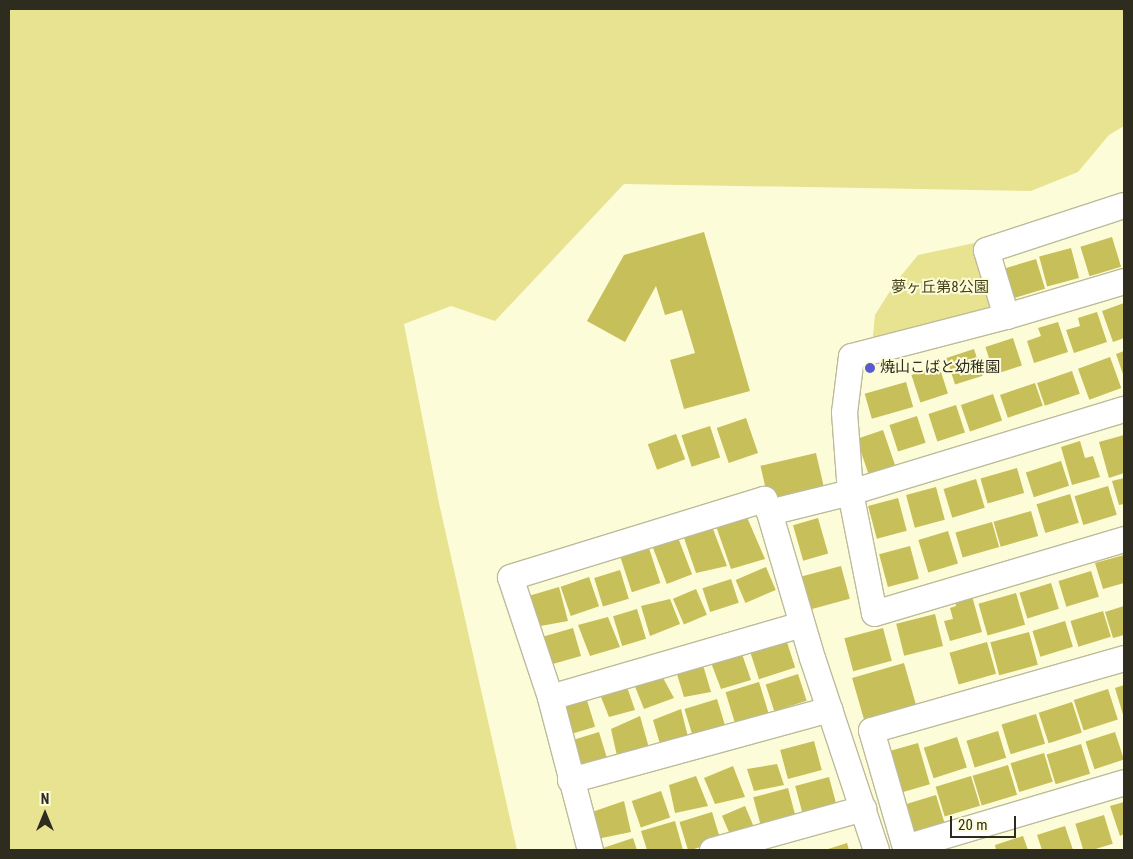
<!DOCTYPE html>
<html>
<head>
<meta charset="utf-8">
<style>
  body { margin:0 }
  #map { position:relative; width:1133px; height:859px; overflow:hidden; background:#fdfcd9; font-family:"Roboto Condensed","Noto Sans JP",sans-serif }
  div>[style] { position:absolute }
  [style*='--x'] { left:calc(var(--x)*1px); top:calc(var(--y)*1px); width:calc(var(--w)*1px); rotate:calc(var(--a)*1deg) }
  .green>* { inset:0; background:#e8e391 }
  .building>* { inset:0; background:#c6bf5a; transform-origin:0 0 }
  .roads { filter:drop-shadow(1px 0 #bdbb9a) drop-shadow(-1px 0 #bdbb9a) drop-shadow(0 1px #bdbb9a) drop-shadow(0 -1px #bdbb9a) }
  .minor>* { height:25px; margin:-12.5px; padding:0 12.5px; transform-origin:12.5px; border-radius:12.5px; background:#fff }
  .dots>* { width:14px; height:14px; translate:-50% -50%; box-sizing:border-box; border:2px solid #fdfcd9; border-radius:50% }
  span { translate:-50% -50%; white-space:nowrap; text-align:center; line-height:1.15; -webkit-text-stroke:4px #fdfcd9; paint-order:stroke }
  .park-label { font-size:15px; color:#454218 }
  .poi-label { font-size:15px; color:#2d2c1f }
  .left { translate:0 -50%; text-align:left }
  .frame { position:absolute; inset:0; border:10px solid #2d2c1f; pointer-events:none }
  .north { position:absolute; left:20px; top:789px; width:50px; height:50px; -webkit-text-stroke:4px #fdfcd9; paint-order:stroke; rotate:0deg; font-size:14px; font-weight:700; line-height:20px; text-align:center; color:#2d2c1f }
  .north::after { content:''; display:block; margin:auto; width:18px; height:22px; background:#2d2c1f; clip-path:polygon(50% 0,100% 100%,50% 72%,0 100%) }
  .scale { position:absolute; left:950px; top:816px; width:66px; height:22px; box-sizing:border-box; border:2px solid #2d2c1f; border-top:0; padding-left:6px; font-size:15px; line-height:18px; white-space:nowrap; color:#2d2c1f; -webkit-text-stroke:4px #fdfcd9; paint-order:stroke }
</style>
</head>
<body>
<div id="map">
  <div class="green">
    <i style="clip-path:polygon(9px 9px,1124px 9px,1124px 126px,1109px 135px,1078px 172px,1031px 191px,624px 184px,495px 321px,451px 306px,404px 324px,439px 503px,517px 850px,9px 850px)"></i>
    <i style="clip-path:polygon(979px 242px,997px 312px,872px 346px,875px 315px,895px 283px,918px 255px)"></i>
  </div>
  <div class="building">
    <i style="clip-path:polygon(704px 232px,750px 391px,684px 409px,670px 360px,695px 353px,682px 310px,665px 315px,656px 286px,625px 342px,587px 321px,624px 255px)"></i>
    <i style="left:1112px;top:237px;width:31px;height:33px;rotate:73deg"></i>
    <i style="left:1071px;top:248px;width:31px;height:33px;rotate:75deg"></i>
    <i style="left:1036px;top:259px;width:31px;height:32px;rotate:73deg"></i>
    <i style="clip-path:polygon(1124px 303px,1124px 338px,1113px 342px,1102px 311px)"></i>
    <i style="clip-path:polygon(1097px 312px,1107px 342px,1074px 353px,1066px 330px,1080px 326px,1078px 318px)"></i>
    <i style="clip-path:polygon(1058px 322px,1068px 352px,1034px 363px,1027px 341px,1041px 336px,1038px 328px)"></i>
    <i style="left:1013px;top:338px;width:29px;height:29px;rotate:72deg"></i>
    <i style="left:974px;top:349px;width:28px;height:29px;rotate:72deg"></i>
    <i style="clip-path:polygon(1124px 351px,1124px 377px,1116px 354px)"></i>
    <i style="left:1110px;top:357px;width:33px;height:34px;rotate:70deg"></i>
    <i style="left:939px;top:366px;width:29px;height:29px;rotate:72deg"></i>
    <i style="left:1072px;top:371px;width:24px;height:37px;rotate:71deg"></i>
    <i style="left:906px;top:382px;width:26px;height:43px;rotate:74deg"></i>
    <i style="left:1035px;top:383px;width:24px;height:37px;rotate:71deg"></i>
    <i style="left:993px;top:394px;width:28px;height:34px;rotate:71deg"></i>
    <i style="left:956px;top:405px;width:29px;height:29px;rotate:72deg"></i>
    <i style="left:917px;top:416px;width:28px;height:29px;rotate:72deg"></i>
    <i style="left:746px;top:418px;width:37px;height:31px;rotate:71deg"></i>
    <i style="left:710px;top:426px;width:33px;height:30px;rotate:72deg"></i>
    <i style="left:883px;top:430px;width:39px;height:28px;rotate:71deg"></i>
    <i style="left:676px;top:434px;width:27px;height:30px;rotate:70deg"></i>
    <i style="clip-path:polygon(1124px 435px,1124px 473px,1109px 478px,1099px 442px)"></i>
    <i style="clip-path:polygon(1080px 441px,1085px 458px,1093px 456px,1100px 477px,1072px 485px,1061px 447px)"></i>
    <i style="left:816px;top:453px;width:36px;height:57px;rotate:77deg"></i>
    <i style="left:1061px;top:461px;width:26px;height:37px;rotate:72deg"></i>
    <i style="left:1017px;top:468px;width:26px;height:38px;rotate:74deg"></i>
    <i style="clip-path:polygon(1124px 478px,1124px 504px,1119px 505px,1112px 481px)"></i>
    <i style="left:976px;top:479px;width:30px;height:34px;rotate:73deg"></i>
    <i style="left:1108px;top:486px;width:30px;height:35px;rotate:73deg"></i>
    <i style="left:936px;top:487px;width:34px;height:31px;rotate:75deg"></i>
    <i style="left:1070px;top:494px;width:30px;height:35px;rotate:73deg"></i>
    <i style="left:898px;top:498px;width:34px;height:31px;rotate:75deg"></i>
    <i style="left:1031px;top:511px;width:26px;height:39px;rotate:74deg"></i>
    <i style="clip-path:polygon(746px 515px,765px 559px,731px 569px,716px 526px)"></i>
    <i style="left:818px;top:518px;width:37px;height:26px;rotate:74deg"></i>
    <i style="left:992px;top:522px;width:26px;height:38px;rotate:74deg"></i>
    <i style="clip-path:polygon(713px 529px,727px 566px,696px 573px,683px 535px)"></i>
    <i style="left:948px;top:531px;width:34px;height:31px;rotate:73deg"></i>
    <i style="left:677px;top:535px;width:42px;height:27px;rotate:69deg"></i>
    <i style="left:648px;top:545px;width:40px;height:30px;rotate:72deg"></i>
    <i style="left:910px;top:546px;width:34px;height:32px;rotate:75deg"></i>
    <i style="clip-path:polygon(1124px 555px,1124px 583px,1103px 589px,1095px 563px)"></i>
    <i style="left:841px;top:566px;width:34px;height:40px;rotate:75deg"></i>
    <i style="left:766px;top:567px;width:25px;height:33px;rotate:67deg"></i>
    <i style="left:620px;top:570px;width:30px;height:27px;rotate:73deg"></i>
    <i style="left:1091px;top:571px;width:27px;height:34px;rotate:73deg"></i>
    <i style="left:589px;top:577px;width:31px;height:30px;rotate:71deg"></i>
    <i style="left:731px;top:579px;width:25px;height:30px;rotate:72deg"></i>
    <i style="left:1051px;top:583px;width:27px;height:33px;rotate:73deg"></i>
    <i style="clip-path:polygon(559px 587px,568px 621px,535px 627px,525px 597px)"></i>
    <i style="left:696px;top:589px;width:28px;height:25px;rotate:67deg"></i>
    <i style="left:1016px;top:593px;width:33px;height:39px;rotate:74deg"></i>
    <i style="clip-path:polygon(972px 596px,982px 632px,950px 641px,944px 621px,953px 619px,950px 608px,956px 606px,955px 601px)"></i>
    <i style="clip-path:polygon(670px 599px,680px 624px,650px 636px,641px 606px)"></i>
    <i style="clip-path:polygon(1124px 606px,1124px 635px,1113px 638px,1105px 612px)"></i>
    <i style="left:637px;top:609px;width:31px;height:25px;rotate:73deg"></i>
    <i style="left:1103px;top:611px;width:27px;height:34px;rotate:73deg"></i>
    <i style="left:935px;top:614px;width:33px;height:40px;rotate:76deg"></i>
    <i style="clip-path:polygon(608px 617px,620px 647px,590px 656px,578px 625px)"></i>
    <i style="left:1065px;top:621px;width:27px;height:34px;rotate:73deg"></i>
    <i style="left:573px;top:628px;width:29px;height:35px;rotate:74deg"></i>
    <i style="left:883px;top:628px;width:34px;height:40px;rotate:75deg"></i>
    <i style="left:1029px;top:632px;width:34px;height:40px;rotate:75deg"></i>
    <i style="left:785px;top:636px;width:33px;height:38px;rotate:72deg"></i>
    <i style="left:987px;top:642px;width:33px;height:39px;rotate:74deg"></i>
    <i style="clip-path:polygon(742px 654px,751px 680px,721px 689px,710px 660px)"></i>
    <i style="left:904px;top:663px;width:44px;height:54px;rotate:74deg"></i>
    <i style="clip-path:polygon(703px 665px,711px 692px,684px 697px,676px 671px)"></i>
    <i style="left:798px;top:674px;width:28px;height:34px;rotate:72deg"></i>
    <i style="clip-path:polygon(662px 676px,674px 698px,644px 709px,634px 684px)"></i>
    <i style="left:759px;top:682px;width:34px;height:35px;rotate:73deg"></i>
    <i style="clip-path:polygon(1124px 685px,1124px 718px,1115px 688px)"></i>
    <i style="clip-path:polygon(627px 687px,635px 710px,609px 717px,599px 692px)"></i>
    <i style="left:1108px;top:689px;width:32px;height:36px;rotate:72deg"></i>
    <i style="left:586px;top:697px;width:31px;height:30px;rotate:73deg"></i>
    <i style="left:717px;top:699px;width:30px;height:34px;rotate:73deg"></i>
    <i style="left:1072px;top:702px;width:32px;height:35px;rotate:72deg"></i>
    <i style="clip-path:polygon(681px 709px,688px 737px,660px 744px,653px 720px)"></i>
    <i style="left:1036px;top:714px;width:31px;height:36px;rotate:73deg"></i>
    <i style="clip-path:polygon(640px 716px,649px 748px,617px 756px,611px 729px)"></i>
    <i style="left:998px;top:731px;width:28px;height:33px;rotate:73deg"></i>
    <i style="left:599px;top:732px;width:30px;height:34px;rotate:73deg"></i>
    <i style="left:1115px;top:732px;width:29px;height:31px;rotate:72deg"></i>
    <i style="left:957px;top:737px;width:32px;height:35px;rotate:72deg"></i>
    <i style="left:814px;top:741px;width:30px;height:35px;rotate:75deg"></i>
    <i style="left:918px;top:743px;width:43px;height:33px;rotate:74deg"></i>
    <i style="left:1081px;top:744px;width:31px;height:36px;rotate:73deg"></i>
    <i style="left:1044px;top:753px;width:30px;height:35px;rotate:73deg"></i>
    <i style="clip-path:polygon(777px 764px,784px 785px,754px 791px,747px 769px)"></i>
    <i style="left:1008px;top:765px;width:31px;height:37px;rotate:73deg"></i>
    <i style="clip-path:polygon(733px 766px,745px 797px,715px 804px,704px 778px)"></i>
    <i style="clip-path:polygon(696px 776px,708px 806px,675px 813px,669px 785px)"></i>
    <i style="left:971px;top:776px;width:31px;height:37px;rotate:73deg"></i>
    <i style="left:829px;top:777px;width:30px;height:35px;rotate:75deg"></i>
    <i style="left:788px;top:788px;width:31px;height:36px;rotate:75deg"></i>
    <i style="left:661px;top:791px;width:28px;height:31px;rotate:71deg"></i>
    <i style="left:936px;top:795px;width:31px;height:36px;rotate:73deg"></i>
    <i style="clip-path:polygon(624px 801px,631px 832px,597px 839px,592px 812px)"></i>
    <i style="clip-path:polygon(1124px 802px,1124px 834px,1120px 836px,1110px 806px)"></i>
    <i style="left:745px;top:806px;width:25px;height:25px;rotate:67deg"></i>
    <i style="left:712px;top:812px;width:30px;height:34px;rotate:73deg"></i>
    <i style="left:1104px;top:815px;width:30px;height:30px;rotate:73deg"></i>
    <i style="clip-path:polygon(675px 821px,683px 850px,647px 850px,641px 831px)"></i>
    <i style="clip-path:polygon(1065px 826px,1073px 850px,1042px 850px,1037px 835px)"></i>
    <i style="clip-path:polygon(1023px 836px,1028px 850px,996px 850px,995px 845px)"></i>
    <i style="clip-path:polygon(633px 838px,637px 850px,600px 850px,600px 849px)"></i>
    <i style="clip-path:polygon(847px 843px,849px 850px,825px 850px)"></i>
  </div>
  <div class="roads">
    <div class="minor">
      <i style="--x:1124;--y:281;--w:123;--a:163.5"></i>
      <i style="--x:1006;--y:316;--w:160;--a:165.5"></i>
      <i style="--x:851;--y:356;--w:56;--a:97.1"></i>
      <i style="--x:844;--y:412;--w:80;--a:85.7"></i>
      <i style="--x:850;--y:492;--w:123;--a:78.8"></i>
      <i style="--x:874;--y:613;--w:261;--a:-16.5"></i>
      <i style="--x:1006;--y:316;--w:69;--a:-106.9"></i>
      <i style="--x:986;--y:250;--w:145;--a:-18.1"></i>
      <i style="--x:1124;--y:658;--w:263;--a:164.1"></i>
      <i style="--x:871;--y:730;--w:122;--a:73.8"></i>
      <i style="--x:905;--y:847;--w:228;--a:-16.5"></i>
      <i style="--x:550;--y:697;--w:262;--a:-16.2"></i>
      <i style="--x:570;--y:780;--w:269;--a:-15.3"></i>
      <i style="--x:590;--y:850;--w:158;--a:-104.7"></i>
      <i style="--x:550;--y:697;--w:126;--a:-108.4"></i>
      <i style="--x:510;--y:577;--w:266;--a:-17.1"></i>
      <i style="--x:764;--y:499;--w:14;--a:69"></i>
      <i style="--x:712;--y:850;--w:157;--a:-15.5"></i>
      <i style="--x:876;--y:850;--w:202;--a:-108.4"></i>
      <i style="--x:812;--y:658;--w:152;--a:-106.4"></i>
      <i style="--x:769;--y:512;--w:83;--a:-13.9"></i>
      <i style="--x:850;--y:492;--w:286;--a:-16.9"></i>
    </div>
  </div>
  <div class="dots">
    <i style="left:870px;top:368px;background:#575bd2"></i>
  </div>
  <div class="park-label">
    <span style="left:940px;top:288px">夢ヶ丘第8公園</span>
  </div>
  <div class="poi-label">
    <span class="left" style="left:880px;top:368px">焼山こばと幼稚園</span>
  </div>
  <div class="frame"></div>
  <div class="north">N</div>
  <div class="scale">20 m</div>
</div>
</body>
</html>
